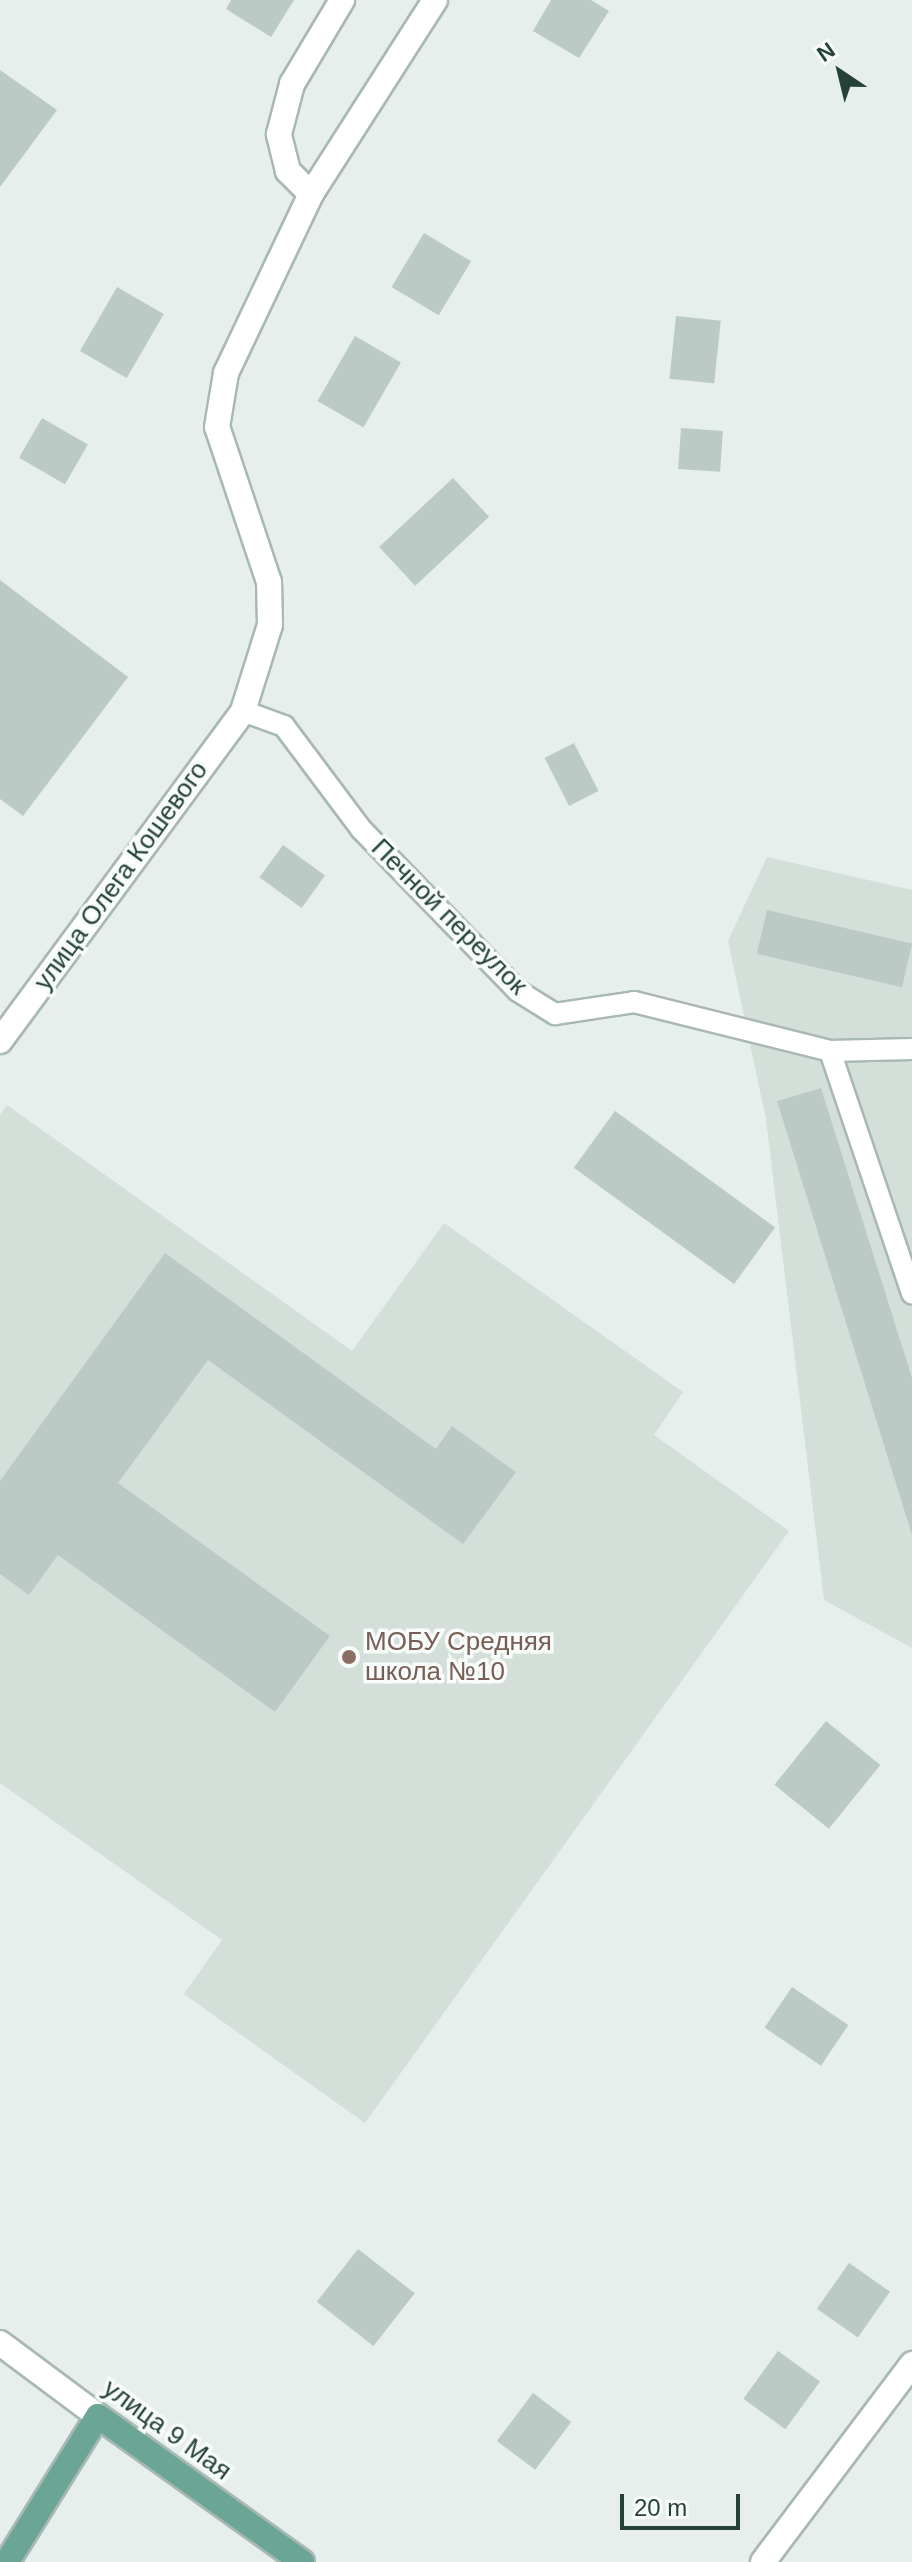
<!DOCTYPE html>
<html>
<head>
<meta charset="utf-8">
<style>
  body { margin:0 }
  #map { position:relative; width:912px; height:2562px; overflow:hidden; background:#e6efeb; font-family:Arial,sans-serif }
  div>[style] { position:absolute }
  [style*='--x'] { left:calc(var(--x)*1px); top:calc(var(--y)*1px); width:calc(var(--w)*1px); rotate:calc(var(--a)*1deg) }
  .built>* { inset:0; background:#d4dfda }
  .building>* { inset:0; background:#bbcac4; transform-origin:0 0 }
  .roads { filter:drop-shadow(2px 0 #a8b8b2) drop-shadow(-2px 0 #a8b8b2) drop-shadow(0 2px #a8b8b2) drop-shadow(0 -2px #a8b8b2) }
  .lane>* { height:20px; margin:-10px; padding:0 10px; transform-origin:10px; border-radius:10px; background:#fff }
  .street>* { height:24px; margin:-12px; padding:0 12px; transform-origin:12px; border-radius:12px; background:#fff }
  .primary>* { height:24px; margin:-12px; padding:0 12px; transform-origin:12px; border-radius:12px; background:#6aa596 }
  .dots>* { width:22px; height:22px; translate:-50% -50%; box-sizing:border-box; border:4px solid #f7fbf9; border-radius:50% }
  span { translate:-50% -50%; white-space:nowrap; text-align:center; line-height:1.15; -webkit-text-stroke:7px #f7fbf9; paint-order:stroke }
  .street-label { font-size:26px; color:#24423a }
  .education-label { font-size:26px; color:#785e54 }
  .left { translate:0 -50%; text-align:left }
  .north { position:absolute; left:800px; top:32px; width:80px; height:80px; -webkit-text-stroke:6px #f7fbf9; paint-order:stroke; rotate:325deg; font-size:22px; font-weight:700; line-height:32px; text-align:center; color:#24423a }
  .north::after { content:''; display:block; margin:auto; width:28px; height:36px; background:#24423a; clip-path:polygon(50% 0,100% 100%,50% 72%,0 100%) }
  .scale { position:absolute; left:620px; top:2494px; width:120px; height:36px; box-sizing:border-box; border:4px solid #24423a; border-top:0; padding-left:10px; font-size:24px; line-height:28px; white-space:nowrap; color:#24423a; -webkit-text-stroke:6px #f7fbf9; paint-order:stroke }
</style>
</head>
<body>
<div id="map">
  <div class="built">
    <i style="clip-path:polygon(767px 857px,912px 890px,912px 1648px,824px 1600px,766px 1119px,728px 941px)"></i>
    <i style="clip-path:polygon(7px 1105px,352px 1351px,444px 1223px,683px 1392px,654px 1435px,789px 1531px,365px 2123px,184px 1994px,222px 1940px,0 1783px,0 1115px)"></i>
  </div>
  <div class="building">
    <i style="clip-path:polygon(231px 0,294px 0,271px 37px,226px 9px)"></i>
    <i style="clip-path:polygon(551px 0,591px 0,609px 11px,579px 58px,533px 31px)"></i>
    <i style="clip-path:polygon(0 70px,57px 110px,0 187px)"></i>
    <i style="left:424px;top:233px;width:55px;height:63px;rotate:31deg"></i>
    <i style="left:117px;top:287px;width:54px;height:74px;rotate:30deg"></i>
    <i style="left:676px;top:316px;width:45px;height:63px;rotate:6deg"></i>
    <i style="left:355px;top:336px;width:53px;height:75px;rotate:30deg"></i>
    <i style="left:42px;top:418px;width:53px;height:46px;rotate:30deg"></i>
    <i style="left:681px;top:428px;width:42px;height:41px;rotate:4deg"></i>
    <i style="left:453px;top:478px;width:53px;height:101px;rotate:47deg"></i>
    <i style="clip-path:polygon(0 580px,128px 677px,23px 816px,0 799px)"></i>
    <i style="left:574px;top:743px;width:54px;height:33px;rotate:63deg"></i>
    <i style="left:283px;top:845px;width:52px;height:40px;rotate:36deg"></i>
    <i style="left:767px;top:910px;width:149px;height:45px;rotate:13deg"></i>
    <i style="clip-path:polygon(821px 1088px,912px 1378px,912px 1535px,777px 1101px)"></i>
    <i style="left:615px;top:1111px;width:198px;height:70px;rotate:36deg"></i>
    <i style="clip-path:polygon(165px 1253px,436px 1449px,452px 1426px,516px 1472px,463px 1544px,208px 1360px,118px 1483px,330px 1636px,275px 1712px,58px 1555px,29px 1595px,0 1574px,0 1481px)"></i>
    <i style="left:826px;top:1721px;width:70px;height:82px;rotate:39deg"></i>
    <i style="left:792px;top:1987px;width:68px;height:49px;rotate:34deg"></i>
    <i style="left:358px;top:2249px;width:72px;height:67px;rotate:38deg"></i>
    <i style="left:849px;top:2263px;width:50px;height:56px;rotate:35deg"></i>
    <i style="left:778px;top:2351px;width:52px;height:59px;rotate:36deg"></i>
    <i style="left:533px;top:2393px;width:48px;height:60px;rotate:37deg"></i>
  </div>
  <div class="roads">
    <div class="lane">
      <i style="--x:243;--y:711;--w:44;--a:20.1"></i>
      <i style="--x:284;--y:726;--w:129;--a:53.2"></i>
      <i style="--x:361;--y:829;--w:226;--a:45.9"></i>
      <i style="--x:518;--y:991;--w:44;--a:31.9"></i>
      <i style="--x:555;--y:1014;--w:80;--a:-8.6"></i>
      <i style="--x:634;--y:1002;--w:202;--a:14"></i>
      <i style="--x:830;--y:1051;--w:256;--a:71.3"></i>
      <i style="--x:830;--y:1051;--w:82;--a:-1.4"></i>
    </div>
    <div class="street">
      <i style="--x:311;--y:194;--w:33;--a:-135"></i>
      <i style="--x:288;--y:171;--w:38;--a:-104"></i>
      <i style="--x:279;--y:134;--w:52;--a:-75.4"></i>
      <i style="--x:292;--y:84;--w:98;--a:-59.2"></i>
      <i style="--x:0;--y:1041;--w:410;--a:-53.6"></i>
      <i style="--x:243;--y:711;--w:90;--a:-72.6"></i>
      <i style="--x:270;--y:625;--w:43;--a:-91.3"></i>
      <i style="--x:269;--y:582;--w:163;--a:-108.5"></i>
      <i style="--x:217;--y:427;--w:55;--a:-80.5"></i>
      <i style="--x:226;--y:373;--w:198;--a:-64.6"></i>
      <i style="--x:311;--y:194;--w:230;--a:-57.4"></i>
      <i style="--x:0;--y:2343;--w:122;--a:36.7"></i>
      <i style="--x:763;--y:2562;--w:248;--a:-53"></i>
    </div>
    <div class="primary">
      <i style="--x:7;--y:2562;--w:172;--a:-58.1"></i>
      <i style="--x:98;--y:2416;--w:251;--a:35.6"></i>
    </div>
  </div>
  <div class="dots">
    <i style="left:349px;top:1657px;background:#8d6e63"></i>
  </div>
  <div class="street-label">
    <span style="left:121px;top:876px;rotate:-54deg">улица Олега Кошевого</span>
    <span style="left:449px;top:917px;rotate:45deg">Печной переулок</span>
    <span style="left:167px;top:2430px;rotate:36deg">улица 9 Мая</span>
  </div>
  <div class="education-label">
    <span class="left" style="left:365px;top:1657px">МОБУ Средняя<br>школа №10</span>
  </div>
  <div class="north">N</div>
  <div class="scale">20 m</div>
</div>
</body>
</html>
